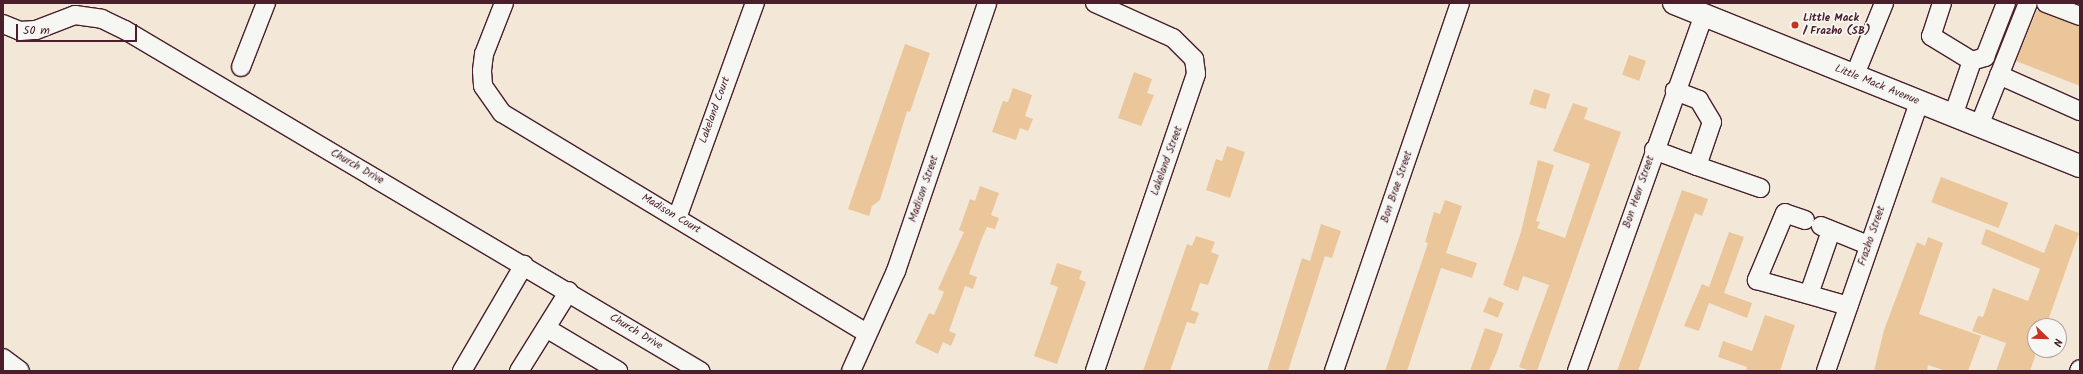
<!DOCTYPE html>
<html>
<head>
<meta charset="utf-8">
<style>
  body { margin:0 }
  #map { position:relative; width:2083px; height:374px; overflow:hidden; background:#f3e8d8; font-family:Kalam,sans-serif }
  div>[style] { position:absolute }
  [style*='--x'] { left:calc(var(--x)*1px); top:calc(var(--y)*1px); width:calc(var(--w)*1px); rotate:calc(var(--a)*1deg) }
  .building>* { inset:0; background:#ebc69b; transform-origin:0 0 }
  .roads { filter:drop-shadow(1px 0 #4a1f2b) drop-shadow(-1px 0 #4a1f2b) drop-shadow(0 1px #4a1f2b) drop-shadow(0 -1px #4a1f2b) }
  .minor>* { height:18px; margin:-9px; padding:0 9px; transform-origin:9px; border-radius:9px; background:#f6f6f2 }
  .major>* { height:22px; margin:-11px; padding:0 11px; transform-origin:11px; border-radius:11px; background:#f6f6f2 }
  .dots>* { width:11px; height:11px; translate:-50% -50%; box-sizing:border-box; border:2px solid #f6f6f2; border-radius:50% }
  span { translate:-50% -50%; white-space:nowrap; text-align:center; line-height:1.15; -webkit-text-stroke:3.5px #f6f6f2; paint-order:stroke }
  .poi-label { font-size:11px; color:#4a1f2b; font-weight:700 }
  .left { translate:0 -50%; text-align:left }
  .street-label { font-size:11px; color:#4a1f2b }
  .frame { position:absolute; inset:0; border:4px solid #4a1f2b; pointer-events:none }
  .north { position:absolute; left:2027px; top:318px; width:40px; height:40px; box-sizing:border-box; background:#f6f6f2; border:1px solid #b1a0a2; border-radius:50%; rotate:113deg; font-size:11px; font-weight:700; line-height:16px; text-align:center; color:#4a1f2b }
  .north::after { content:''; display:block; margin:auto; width:14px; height:18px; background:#c8321e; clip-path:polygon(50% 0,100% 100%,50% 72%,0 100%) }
  .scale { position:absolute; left:16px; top:24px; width:121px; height:18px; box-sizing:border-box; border:2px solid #4a1f2b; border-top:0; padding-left:5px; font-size:12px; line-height:14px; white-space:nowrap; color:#4a1f2b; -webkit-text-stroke:3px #f6f6f2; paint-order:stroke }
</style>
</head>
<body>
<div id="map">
  <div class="building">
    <i style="clip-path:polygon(2037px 10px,2080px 27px,2080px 86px,2016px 61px)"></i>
    <i style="clip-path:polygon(905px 44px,930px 53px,910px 112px,907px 111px,880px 200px,872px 206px,869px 216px,848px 209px)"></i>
    <i style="left:1629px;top:55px;width:18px;height:21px;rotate:19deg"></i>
    <i style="clip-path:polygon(1134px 72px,1152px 79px,1147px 93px,1154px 95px,1141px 126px,1118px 118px)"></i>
    <i style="clip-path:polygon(1013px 88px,1032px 95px,1025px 116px,1033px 119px,1028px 131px,1020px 128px,1016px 140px,992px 132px,1003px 101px,1008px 102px)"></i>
    <i style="left:1534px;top:89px;width:17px;height:16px;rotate:17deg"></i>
    <i style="clip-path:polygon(1573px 103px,1588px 108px,1584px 119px,1621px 132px,1537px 371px,1530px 371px,1519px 367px,1549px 285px,1523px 276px,1518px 291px,1503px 285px,1521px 232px,1538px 160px,1554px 165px,1536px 221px,1540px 222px,1537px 228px,1565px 238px,1590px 164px,1553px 151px)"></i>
    <i style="clip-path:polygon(1227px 146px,1245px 152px,1230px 198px,1206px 190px,1216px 159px,1222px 161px)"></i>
    <i style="left:1941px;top:177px;width:72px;height:27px;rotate:21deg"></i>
    <i style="clip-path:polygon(980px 186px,999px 193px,991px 215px,999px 218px,995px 229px,987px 227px,982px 238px,969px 274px,977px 277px,973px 289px,965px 286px,949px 331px,956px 334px,951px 346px,943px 342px,938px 354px,915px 343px,929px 313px,934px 315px,944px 292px,938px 289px,964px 232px,959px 230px,970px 199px,975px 201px)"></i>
    <i style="clip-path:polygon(1682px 190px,1708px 199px,1702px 216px,1695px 213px,1638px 371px,1617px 371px)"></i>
    <i style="clip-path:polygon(1445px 200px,1462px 206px,1446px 253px,1477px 263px,1472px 278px,1441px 268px,1407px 371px,1385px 371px,1428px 243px,1425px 242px,1434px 212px,1440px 214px)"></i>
    <i style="clip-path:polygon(1321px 224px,1341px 231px,1332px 258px,1325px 256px,1288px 371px,1267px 371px,1302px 258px,1310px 261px)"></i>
    <i style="clip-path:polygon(2055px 224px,2079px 233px,2046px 326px,2035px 326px,2035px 357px,2030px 371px,1996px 371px,2006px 343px,1972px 331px,1978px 316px,1983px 317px,1993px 288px,2028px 301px,2040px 269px,1981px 244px,1986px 229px,2044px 253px)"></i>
    <i style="clip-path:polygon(1729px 232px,1744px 237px,1724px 293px,1752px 303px,1747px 318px,1709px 303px,1699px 331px,1684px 326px,1702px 284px,1709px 287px)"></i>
    <i style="clip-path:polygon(1196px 236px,1215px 242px,1211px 252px,1219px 255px,1208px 285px,1200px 283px,1191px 310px,1199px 313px,1195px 324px,1187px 322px,1170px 371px,1143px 371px,1187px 244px,1192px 246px)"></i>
    <i style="clip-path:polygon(1928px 237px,1943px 243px,1919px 314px,1981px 336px,1968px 371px,1946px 371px,1928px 365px,1927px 371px,1874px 371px,1884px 330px,1917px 242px,1925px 246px)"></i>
    <i style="clip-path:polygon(1057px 263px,1082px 271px,1079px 279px,1086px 282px,1057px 364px,1034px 356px,1058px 287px,1050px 284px)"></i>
    <i style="left:1489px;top:297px;width:16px;height:16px;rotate:22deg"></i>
    <i style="clip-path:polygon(1765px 315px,1795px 325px,1780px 371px,1746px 371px,1747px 367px,1718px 357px,1723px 341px,1752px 351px)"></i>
    <i style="clip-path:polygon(1485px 328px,1503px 334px,1498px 349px,1489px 371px,1470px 371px)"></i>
  </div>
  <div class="roads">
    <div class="minor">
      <i style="--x:504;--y:3;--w:55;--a:111.4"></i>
      <i style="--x:484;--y:54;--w:17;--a:97"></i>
      <i style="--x:482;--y:71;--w:15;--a:86"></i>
      <i style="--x:483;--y:86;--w:33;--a:55"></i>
      <i style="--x:502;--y:113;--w:426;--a:31.1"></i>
      <i style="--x:1095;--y:3;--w:85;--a:24.2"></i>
      <i style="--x:1173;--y:38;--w:30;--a:45"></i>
      <i style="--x:1194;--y:59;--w:15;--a:82"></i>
      <i style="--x:1196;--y:74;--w:314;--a:108.8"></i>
      <i style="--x:1942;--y:3;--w:35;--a:108"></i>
      <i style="--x:1931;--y:36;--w:48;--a:31.4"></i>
      <i style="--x:1972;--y:61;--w:58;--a:109.1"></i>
      <i style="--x:2046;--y:3;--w:36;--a:21"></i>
      <i style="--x:3;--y:24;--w:18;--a:22"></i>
      <i style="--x:20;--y:31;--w:16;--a:-4"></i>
      <i style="--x:36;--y:30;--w:42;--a:-21"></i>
      <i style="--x:75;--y:15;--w:27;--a:8"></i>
      <i style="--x:102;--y:19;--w:25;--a:26"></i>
      <i style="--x:125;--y:30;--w:669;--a:30.67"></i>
      <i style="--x:1972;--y:61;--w:14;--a:-17"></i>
      <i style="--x:1985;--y:57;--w:58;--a:-68.7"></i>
      <i style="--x:241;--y:67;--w:69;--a:-68.7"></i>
      <i style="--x:1999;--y:75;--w:89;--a:24"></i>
      <i style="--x:1854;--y:77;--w:80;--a:-67.9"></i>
      <i style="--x:1979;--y:126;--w:132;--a:-68.3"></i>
      <i style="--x:1654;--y:150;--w:46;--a:20.4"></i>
      <i style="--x:1697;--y:166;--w:46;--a:-71.2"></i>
      <i style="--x:1712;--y:122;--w:26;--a:-121"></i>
      <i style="--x:1699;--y:100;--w:26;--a:-159"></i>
      <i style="--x:1697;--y:166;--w:67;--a:19.2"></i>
      <i style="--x:677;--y:218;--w:229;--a:-70.1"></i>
      <i style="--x:1805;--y:220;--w:21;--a:-161"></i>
      <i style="--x:1785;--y:213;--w:73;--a:112.7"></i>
      <i style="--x:1757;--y:280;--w:95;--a:15.9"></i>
      <i style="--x:1821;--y:226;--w:51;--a:22"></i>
      <i style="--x:1809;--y:294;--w:67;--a:-70.8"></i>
      <i style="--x:546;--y:328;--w:84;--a:30.8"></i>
      <i style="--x:3;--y:358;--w:21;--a:37"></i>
      <i style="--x:462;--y:371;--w:123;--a:-59.7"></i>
      <i style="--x:519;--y:371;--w:94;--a:-58"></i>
      <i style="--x:851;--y:371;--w:110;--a:-65.8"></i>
      <i style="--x:896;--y:271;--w:283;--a:-71.2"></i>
      <i style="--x:1334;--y:371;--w:389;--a:-71.1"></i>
      <i style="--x:1577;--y:371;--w:378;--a:-70.4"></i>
      <i style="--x:1826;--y:371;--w:285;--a:-70.9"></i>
      <i style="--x:2079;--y:371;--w:2;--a:-63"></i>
    </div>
    <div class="major">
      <i style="--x:1674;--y:3;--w:437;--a:21.9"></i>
    </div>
  </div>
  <div class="dots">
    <i style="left:1795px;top:25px;background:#c8321e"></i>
  </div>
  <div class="poi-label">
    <span class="left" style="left:1803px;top:25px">Little Mack<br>/ Frazho (SB)</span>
  </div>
  <div class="street-label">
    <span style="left:1877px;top:85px;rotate:22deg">Little Mack Avenue</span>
    <span style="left:715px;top:110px;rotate:-70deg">Lakeland Court</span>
    <span style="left:1167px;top:161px;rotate:-70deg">Lakeland Street</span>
    <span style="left:357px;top:167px;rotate:30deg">Church Drive</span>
    <span style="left:1397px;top:187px;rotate:-71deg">Bon Brae Street</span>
    <span style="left:924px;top:189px;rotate:-71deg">Madison Street</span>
    <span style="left:1639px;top:192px;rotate:-71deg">Bon Heur Street</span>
    <span style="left:671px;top:214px;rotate:31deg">Madison Court</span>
    <span style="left:1872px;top:236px;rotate:-71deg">Frazho Street</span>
    <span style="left:636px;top:332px;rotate:31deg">Church Drive</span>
  </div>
  <div class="frame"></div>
  <div class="north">N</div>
  <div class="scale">50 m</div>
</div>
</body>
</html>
